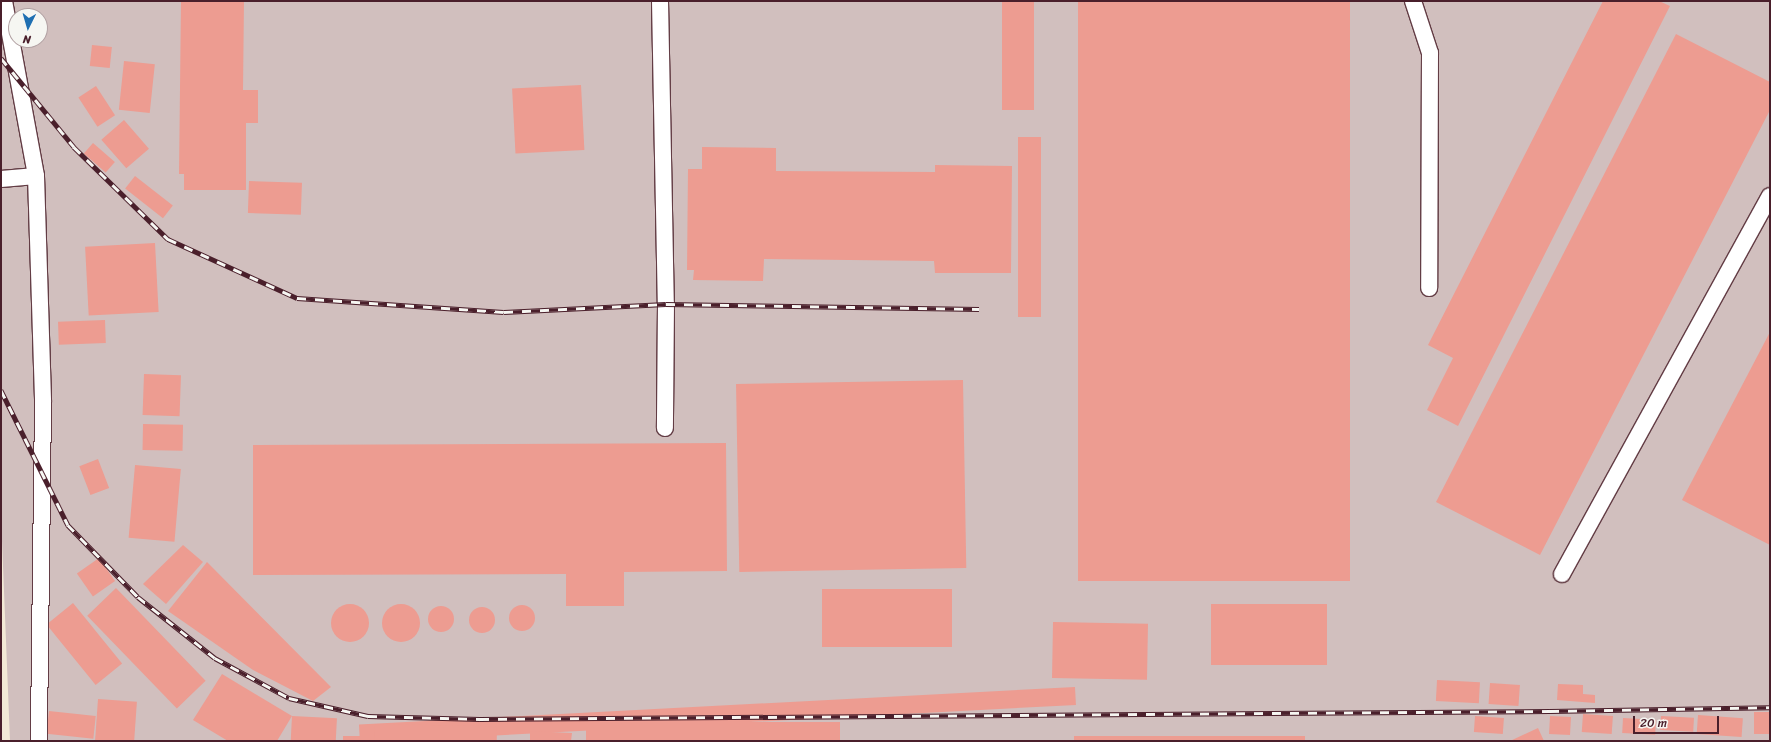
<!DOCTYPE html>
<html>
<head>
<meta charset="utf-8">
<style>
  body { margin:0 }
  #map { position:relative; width:1771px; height:742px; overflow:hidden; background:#f3e9d6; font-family:Sriracha,sans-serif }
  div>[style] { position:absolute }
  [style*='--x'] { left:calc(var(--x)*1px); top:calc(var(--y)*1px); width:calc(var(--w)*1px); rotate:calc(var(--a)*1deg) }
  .industrial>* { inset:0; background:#d1bfbe }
  .building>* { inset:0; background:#ed9c91; transform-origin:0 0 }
  .round { border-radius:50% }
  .roads { filter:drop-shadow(1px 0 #633d45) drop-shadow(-1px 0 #633d45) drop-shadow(0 1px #633d45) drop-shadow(0 -1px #633d45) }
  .service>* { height:16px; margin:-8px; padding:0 8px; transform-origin:8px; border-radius:8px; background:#fff }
  .rail>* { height:4.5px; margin-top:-2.25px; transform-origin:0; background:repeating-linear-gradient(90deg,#f6f6f2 0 9px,#4a1f2b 0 18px); box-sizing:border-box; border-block:1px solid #4a1f2b }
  span { translate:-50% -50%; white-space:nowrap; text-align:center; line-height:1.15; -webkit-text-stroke:4px #f6f6f2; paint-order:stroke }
  .frame { position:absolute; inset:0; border:2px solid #4a1f2b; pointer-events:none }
  .north { position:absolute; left:8px; top:8px; width:40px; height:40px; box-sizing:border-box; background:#f6f6f2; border:1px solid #b1a0a2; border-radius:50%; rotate:185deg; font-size:11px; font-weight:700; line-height:16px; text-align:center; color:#4a1f2b }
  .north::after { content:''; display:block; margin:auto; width:14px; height:18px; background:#1f6fb2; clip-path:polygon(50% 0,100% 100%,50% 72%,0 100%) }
  .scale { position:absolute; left:1633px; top:716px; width:86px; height:18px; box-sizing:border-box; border:2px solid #4a1f2b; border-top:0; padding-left:5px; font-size:12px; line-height:14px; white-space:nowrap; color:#4a1f2b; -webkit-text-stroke:3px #f6f6f2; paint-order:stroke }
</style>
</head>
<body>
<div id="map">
  <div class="industrial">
    <i style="clip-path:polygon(evenodd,1px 1px,1770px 1px,1770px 741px,10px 741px,1px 516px,1px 1px,16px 16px,40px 16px,40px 40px,16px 40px,16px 16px)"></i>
  </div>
  <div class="building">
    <i style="clip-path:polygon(181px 1px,244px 1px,243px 90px,258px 90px,258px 123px,246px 123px,246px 190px,184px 190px,184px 174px,179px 174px)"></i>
    <i style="left:1002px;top:1px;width:32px;height:109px"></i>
    <i style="left:1078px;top:1px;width:272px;height:580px"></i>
    <i style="clip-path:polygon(1603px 1px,1659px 1px,1670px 6px,1458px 426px,1427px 410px,1453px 358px,1428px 345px)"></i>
    <i style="clip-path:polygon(1676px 34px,1770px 82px,1770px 110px,1540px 555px,1436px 502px)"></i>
    <i style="left:92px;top:45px;width:20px;height:21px;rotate:6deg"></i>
    <i style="left:124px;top:61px;width:31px;height:49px;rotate:6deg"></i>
    <i style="left:581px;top:85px;width:65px;height:69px;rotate:87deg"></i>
    <i style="left:96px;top:86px;width:35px;height:21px;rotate:57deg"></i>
    <i style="left:124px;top:120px;width:38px;height:30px;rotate:49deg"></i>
    <i style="left:1041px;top:137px;width:180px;height:23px;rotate:90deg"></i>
    <i style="left:93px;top:143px;width:29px;height:14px;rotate:41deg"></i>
    <i style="clip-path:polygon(702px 147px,776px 148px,776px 171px,935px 172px,935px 165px,1012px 166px,1011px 273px,935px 273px,934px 261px,764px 259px,763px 281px,693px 280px,694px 270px,687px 270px,688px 169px,702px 169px)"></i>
    <i style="left:135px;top:176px;width:48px;height:16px;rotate:38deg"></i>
    <i style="left:249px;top:181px;width:53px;height:32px;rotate:2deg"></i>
    <i style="left:155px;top:243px;width:69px;height:70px;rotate:87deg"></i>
    <i style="left:105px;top:320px;width:23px;height:47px;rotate:88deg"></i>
    <i style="clip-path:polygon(1770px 332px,1770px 545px,1682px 500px)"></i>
    <i style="left:144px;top:374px;width:37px;height:41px;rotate:2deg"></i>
    <i style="left:963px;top:380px;width:188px;height:227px;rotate:89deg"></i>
    <i style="left:143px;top:424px;width:40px;height:26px;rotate:1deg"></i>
    <i style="clip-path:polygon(726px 443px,727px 571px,624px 572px,624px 606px,566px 606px,566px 574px,253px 575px,253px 445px)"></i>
    <i style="left:98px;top:459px;width:31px;height:20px;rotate:69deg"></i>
    <i style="left:135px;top:465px;width:46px;height:73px;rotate:5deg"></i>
    <i style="clip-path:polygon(183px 545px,203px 562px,166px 604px,143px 584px)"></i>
    <i style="left:99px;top:558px;width:28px;height:27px;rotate:55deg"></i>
    <i style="clip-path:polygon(207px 562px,331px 687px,313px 701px,253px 670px,168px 611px)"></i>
    <i style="left:116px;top:588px;width:129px;height:40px;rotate:46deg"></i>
    <i style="left:822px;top:589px;width:130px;height:58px"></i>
    <i style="left:73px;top:603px;width:78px;height:34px;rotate:51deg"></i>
    <i style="left:1211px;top:604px;width:116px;height:61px"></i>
    <i class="round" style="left:331px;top:604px;width:38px;height:38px"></i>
    <i class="round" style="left:382px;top:604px;width:38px;height:38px"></i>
    <i class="round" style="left:509px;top:605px;width:26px;height:26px"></i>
    <i class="round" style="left:428px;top:606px;width:26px;height:26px"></i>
    <i class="round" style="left:469px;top:607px;width:26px;height:26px"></i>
    <i style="left:1053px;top:622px;width:95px;height:56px;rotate:1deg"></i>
    <i style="clip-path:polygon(222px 674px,292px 716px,277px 741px,228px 741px,193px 720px)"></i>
    <i style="left:1437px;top:680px;width:43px;height:21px;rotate:3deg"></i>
    <i style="left:1490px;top:683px;width:30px;height:21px;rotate:4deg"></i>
    <i style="clip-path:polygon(1558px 684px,1583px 685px,1583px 694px,1595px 695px,1595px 703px,1557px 700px)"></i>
    <i style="left:1075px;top:687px;width:18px;height:717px;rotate:87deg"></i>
    <i style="left:98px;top:699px;width:39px;height:41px;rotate:4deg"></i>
    <i style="left:49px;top:711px;width:47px;height:23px;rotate:6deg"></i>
    <i style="left:1754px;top:712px;width:16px;height:22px"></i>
    <i style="left:1583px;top:714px;width:30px;height:18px;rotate:4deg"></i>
    <i style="left:1698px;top:715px;width:45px;height:19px;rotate:4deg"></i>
    <i style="left:292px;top:716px;width:45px;height:25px;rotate:3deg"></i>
    <i style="left:1475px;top:716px;width:29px;height:16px;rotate:4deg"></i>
    <i style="left:1550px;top:716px;width:21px;height:18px;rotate:3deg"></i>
    <i style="left:1661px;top:716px;width:33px;height:14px;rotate:3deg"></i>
    <i style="left:1623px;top:718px;width:33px;height:15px;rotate:3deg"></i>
    <i style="left:586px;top:722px;width:254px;height:19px"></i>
    <i style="left:375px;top:724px;width:122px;height:17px;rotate:1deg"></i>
    <i style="clip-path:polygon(1538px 728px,1544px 741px,1510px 741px)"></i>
    <i style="clip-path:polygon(530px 731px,572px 733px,571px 741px,530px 741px)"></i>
    <i style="left:343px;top:736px;width:24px;height:5px"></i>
    <i style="left:1074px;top:736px;width:231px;height:6px"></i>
  </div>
  <div class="roads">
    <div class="service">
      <i style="--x:4;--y:1;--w:178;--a:79.6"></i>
      <i style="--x:36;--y:176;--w:226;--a:88.2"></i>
      <i style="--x:43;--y:402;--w:339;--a:90.7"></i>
      <i style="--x:660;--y:1;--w:303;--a:88.9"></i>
      <i style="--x:666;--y:304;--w:124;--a:90.5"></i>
      <i style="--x:1413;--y:1;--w:55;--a:71.9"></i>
      <i style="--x:1430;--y:53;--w:235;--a:90.2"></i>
      <i style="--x:1;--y:179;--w:35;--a:-5"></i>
      <i style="--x:1562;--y:574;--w:431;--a:-61.2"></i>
    </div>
  </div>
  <div class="rail">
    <i style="--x:1;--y:58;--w:115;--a:50.6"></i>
    <i style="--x:74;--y:147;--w:132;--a:44.4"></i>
    <i style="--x:168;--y:239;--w:142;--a:24.6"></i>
    <i style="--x:297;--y:298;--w:207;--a:3.9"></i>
    <i style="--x:504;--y:312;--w:162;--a:-2.8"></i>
    <i style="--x:666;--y:304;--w:313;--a:0.9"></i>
    <i style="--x:1;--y:390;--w:151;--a:63.6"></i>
    <i style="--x:68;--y:525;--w:100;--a:45.8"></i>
    <i style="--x:138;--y:597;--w:98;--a:38.4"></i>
    <i style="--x:215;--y:658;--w:84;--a:28.4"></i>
    <i style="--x:289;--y:698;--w:81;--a:12.8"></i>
    <i style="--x:368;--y:716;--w:112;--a:1.5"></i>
    <i style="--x:480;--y:719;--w:1070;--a:-0.43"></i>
    <i style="--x:1550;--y:711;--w:220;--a:-1"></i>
  </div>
  <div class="frame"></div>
  <div class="north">N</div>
  <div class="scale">20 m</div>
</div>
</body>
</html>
